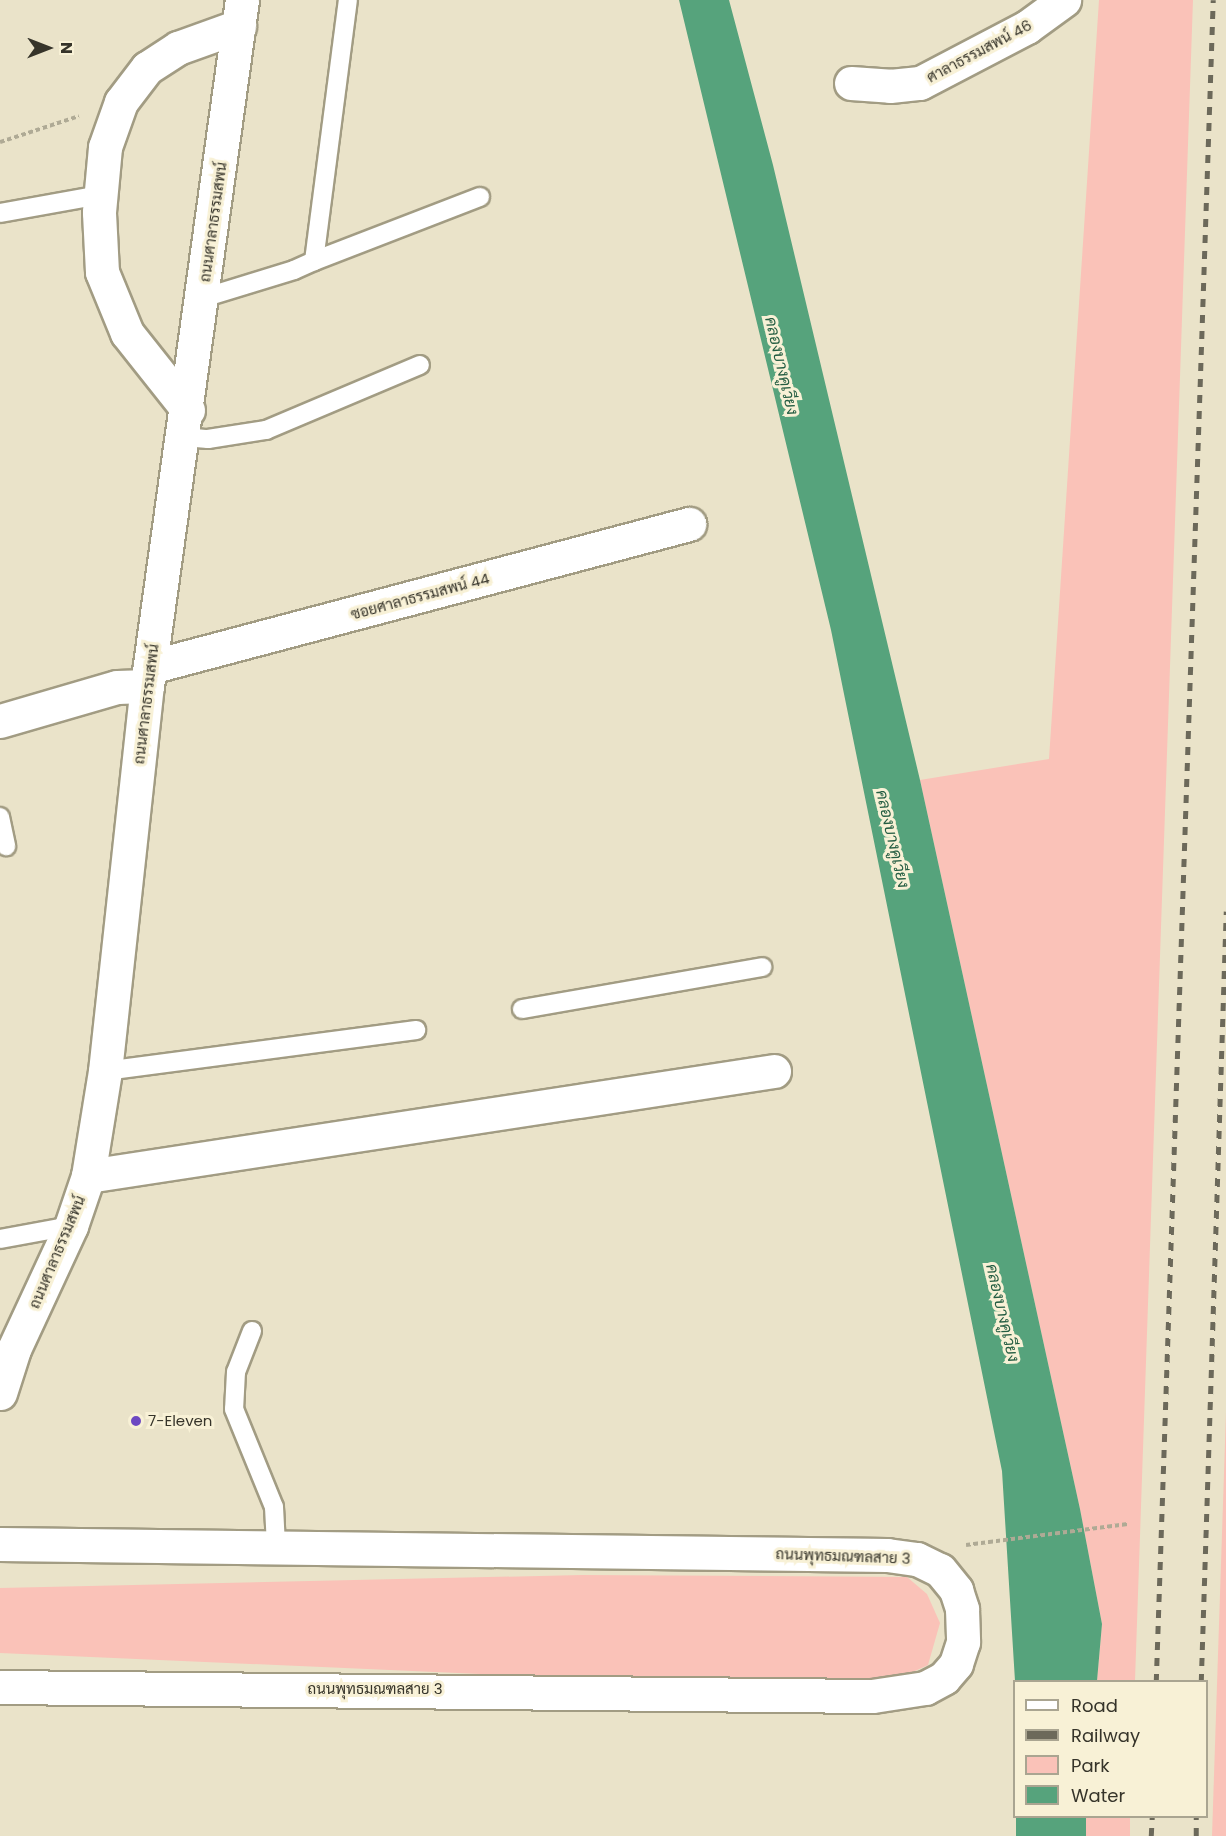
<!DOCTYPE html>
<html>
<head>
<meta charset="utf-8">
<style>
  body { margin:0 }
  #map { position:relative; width:1226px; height:1836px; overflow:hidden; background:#eae3c9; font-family:Poppins,Sarabun,sans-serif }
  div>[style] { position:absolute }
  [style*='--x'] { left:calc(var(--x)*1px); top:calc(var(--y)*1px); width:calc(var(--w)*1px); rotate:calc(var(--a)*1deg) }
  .green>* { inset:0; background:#fac2b8; transform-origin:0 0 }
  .water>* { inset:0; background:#56a37c; transform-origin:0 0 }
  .path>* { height:4px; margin-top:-2px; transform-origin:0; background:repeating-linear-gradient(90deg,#afaa95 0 4.5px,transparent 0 7.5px) }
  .roads { filter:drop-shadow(2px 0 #a29c83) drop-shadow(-2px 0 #a29c83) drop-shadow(0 2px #a29c83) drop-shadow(0 -2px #a29c83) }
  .service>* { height:18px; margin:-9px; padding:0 9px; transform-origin:9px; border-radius:9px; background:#fff }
  .minor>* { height:33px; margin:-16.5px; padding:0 16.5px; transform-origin:16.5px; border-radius:16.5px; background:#fff }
  .tertiary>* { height:33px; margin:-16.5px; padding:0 16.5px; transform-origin:16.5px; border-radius:16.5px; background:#fff }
  .secondary>* { height:33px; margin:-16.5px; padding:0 16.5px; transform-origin:16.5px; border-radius:16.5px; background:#fff }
  .rail>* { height:4.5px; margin-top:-2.25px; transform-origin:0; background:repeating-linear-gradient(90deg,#6c695a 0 8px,transparent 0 16px) }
  .dots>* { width:16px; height:16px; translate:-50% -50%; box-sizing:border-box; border:3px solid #f8f1d6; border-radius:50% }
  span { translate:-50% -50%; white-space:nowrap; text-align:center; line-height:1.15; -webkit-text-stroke:6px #f8f1d6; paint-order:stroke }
  .street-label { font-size:15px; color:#36342a }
  .poi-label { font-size:15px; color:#36342a }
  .left { translate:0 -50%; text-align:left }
  .water-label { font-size:16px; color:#245d42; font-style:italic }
  .legend { position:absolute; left:1013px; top:1680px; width:195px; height:138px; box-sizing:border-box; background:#f8f1d6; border:2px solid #aaa591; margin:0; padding:8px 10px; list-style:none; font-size:18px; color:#36342a }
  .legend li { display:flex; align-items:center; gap:12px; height:30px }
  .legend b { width:30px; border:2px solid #aaa591 }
  .north { position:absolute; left:18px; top:18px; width:60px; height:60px; -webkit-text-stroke:4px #f8f1d6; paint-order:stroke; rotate:90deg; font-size:16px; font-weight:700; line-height:24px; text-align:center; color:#36342a }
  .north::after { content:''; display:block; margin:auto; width:21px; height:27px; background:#36342a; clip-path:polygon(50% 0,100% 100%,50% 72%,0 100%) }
</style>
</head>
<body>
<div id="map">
  <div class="green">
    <i style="clip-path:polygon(1099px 0,1193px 0,1135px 1681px,1097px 1681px,1102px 1624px,1080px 1509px,920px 780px,1049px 759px)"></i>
    <i style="clip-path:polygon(1226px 1413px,1226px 1836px,1212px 1836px)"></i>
    <i style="clip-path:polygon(582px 1575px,907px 1577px,927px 1594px,940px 1623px,928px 1665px,893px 1681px,503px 1675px,0 1653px,0 1588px)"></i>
    <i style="left:1086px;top:1817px;width:44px;height:19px"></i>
  </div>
  <div class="water">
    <i style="clip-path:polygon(679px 0,729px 0,773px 165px,920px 780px,1080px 1509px,1102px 1624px,1097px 1681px,1015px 1681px,1002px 1471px,831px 630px)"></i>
    <i style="left:1016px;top:1817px;width:70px;height:19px"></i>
  </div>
  <div class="path">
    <i style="--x:0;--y:142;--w:83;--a:-18.2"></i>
    <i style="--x:966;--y:1545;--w:163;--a:-7.4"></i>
  </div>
  <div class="roads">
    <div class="service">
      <i style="--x:0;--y:213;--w:102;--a:-10.2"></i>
      <i style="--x:314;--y:261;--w:178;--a:-21.1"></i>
      <i style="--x:203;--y:298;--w:95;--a:-17.1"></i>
      <i style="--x:294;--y:270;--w:22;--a:-24"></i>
      <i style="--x:314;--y:261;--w:263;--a:-82.6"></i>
      <i style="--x:184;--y:437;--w:24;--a:5"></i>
      <i style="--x:208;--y:439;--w:59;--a:-8.8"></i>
      <i style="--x:266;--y:430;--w:167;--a:-22.9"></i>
      <i style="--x:0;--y:817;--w:30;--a:78"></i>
      <i style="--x:522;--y:1009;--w:244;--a:-9.9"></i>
      <i style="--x:105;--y:1071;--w:314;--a:-7.5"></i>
      <i style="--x:0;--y:1239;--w:72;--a:-10.4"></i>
      <i style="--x:252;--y:1331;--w:44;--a:111.3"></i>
      <i style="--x:236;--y:1372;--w:37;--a:93"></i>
      <i style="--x:234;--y:1409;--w:106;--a:67.8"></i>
      <i style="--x:274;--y:1507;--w:39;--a:87"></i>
    </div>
    <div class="minor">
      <i style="--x:851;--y:83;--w:39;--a:4"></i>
      <i style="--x:890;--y:86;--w:30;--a:-6"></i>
      <i style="--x:920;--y:83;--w:121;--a:-27.6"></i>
      <i style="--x:1027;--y:27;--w:46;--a:-36.1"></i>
      <i style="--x:188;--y:410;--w:98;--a:-128.4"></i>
      <i style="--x:127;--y:333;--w:66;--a:-112.3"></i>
      <i style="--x:102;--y:272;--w:60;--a:-92.9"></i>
      <i style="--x:99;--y:212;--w:65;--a:-84.7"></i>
      <i style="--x:105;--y:147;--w:48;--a:-70.4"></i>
      <i style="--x:121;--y:102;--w:43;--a:-52.6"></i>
      <i style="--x:147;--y:68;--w:37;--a:-33"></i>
      <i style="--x:178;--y:48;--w:65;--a:-19.8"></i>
      <i style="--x:150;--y:667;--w:558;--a:-14.86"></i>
      <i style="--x:0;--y:721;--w:122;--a:-16.2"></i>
      <i style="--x:117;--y:687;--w:30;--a:-2"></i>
      <i style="--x:88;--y:1176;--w:694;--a:-8.7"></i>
    </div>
    <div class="tertiary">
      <i style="--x:0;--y:1393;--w:46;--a:-72.3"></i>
      <i style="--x:14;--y:1349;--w:136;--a:-65.1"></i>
      <i style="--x:71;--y:1226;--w:53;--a:-71.2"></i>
      <i style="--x:88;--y:1176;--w:106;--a:-80.8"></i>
      <i style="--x:105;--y:1071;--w:387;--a:-83.8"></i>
      <i style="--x:147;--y:686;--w:693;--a:-82.12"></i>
    </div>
    <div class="secondary">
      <i style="--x:0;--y:1544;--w:887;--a:0.71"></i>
      <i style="--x:887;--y:1555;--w:30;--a:8"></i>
      <i style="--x:917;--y:1559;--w:25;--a:26"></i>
      <i style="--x:940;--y:1570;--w:26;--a:51"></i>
      <i style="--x:956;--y:1590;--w:20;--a:72"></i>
      <i style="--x:962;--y:1609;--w:33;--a:88"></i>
      <i style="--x:963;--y:1642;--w:23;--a:108"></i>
      <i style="--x:956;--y:1664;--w:18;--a:131"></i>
      <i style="--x:944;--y:1678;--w:21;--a:152"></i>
      <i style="--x:925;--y:1688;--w:54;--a:171.4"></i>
      <i style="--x:872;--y:1696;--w:872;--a:-179.41"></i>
    </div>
  </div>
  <div class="rail">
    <i style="--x:1156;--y:1682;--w:1683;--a:-88.06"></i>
    <i style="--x:1201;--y:1682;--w:771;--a:-88.14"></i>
    <i style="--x:1151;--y:1836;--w:20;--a:-87"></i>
    <i style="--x:1196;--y:1836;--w:20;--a:-90"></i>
  </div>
  <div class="dots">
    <i style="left:136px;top:1421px;background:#6d49c2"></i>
  </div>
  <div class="street-label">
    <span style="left:979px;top:51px;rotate:-28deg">ศาลาธรรมสพน์ 46</span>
    <span style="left:213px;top:222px;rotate:-82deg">ถนนศาลาธรรมสพน์</span>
    <span style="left:420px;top:596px;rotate:-15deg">ซอยศาลาธรรมสพน์ 44</span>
    <span style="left:146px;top:704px;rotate:-83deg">ถนนศาลาธรรมสพน์</span>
    <span style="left:57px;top:1252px;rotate:-67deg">ถนนศาลาธรรมสพน์</span>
    <span style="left:843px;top:1556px;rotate:2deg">ถนนพุทธมณฑลสาย 3</span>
    <span style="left:375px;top:1689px">ถนนพุทธมณฑลสาย 3</span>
  </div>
  <div class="poi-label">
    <span class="left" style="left:148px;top:1421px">7-Eleven</span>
  </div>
  <div class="water-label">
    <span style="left:781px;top:366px;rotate:77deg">คลองบางคูเวียง</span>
    <span style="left:892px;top:839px;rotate:77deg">คลองบางคูเวียง</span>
    <span style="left:1002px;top:1313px;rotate:77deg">คลองบางคูเวียง</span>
  </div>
  <ul class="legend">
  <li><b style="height:8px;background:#fff"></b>Road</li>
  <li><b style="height:8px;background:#6c695a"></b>Railway</li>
  <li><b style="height:16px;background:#fac2b8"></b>Park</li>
  <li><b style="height:16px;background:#56a37c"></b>Water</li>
  </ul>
  <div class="north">N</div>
</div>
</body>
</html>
